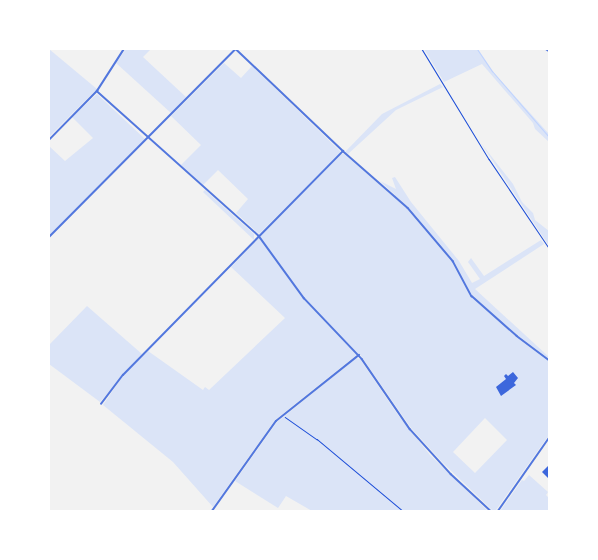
<!DOCTYPE html>
<html>
<head>
<meta charset="utf-8">
<style>
  body { margin:0 }
  #map { position:relative; width:598px; height:560px; overflow:hidden; background:#f2f2f2; font-family:Karla,sans-serif }
  div>[style] { position:absolute }
  [style*='--x'] { left:calc(var(--x)*1px); top:calc(var(--y)*1px); width:calc(var(--w)*1px); rotate:calc(var(--a)*1deg) }
  .green>* { inset:0; background:#dbe4f7 }
  .stream>* { height:1px; margin:-0.5px; padding:0 0.5px; transform-origin:0.5px; border-radius:0.5px; background:#bfd3fe }
  .building>* { inset:0; background:#3d67dc }
  .path>* { height:0.5px; margin:-0.25px; padding:0 0.25px; transform-origin:0.25px; border-radius:0.25px; background:#1d4ed8 }
  .minor>* { height:1.5px; margin:-0.75px; padding:0 0.75px; transform-origin:0.75px; border-radius:0.75px; background:#5277de }
  span { translate:-50% -50%; white-space:nowrap; text-align:center; line-height:1.15; -webkit-text-stroke:3.5px #fff; paint-order:stroke }
  .frame { position:absolute; inset:0; border:50px solid #fff; pointer-events:none }
</style>
</head>
<body>
<div id="map">
  <div class="green">
    <i style="clip-path:polygon(49px 49px,97px 89px,49px 137px)"></i>
    <i style="clip-path:polygon(126px 49px,151px 49px,143px 57px,186px 97px,171px 113px,116px 63px)"></i>
    <i style="clip-path:polygon(424px 49px,478px 49px,494px 73px,549px 134px,549px 142px,535px 129px,533px 123px,482px 64px,444px 82px)"></i>
    <i style="clip-path:polygon(224px 63px,241px 78px,252px 66px,340px 151px,340px 154px,259px 234px,236px 213px,248px 199px,218px 170px,203px 185px,181px 165px,201px 145px,171px 116px)"></i>
    <i style="clip-path:polygon(440px 84px,443px 87px,396px 110px,348px 154px,345px 152px,382px 114px)"></i>
    <i style="clip-path:polygon(97px 94px,145px 139px,49px 236px,49px 146px,65px 161px,93px 138px,72px 117px)"></i>
    <i style="clip-path:polygon(481px 143px,513px 184px,522px 202px,533px 213px,535px 220px,549px 231px,549px 246px)"></i>
    <i style="clip-path:polygon(evenodd,340px 154px,344px 154px,394px 197px,395px 195px,380px 181px,396px 189px,392px 178px,395px 177px,411px 202px,459px 261px,472px 283px,480px 279px,468px 262px,471px 258px,484px 276px,541px 240px,544px 244px,475px 289px,549px 357px,549px 435px,496px 510px,492px 510px,442px 462px,411px 428px,359px 353px,275px 420px,213px 507px,173px 462px,103px 405px,122px 377px,148px 351px,203px 390px,205px 387px,209px 390px,285px 318px,231px 267px,340px 154px,485px 418px,507px 440px,475px 473px,453px 452px,485px 418px)"></i>
    <i style="clip-path:polygon(205px 190px,254px 234px,254px 240px,203px 192px)"></i>
    <i style="clip-path:polygon(87px 306px,142px 354px,100px 402px,49px 364px,49px 345px)"></i>
    <i style="clip-path:polygon(356px 358px,360px 359px,398px 415px,430px 455px,488px 511px,312px 511px,286px 496px,278px 508px,235px 481px,277px 422px)"></i>
    <i style="clip-path:polygon(529px 475px,548px 492px,546px 495px,549px 498px,549px 511px,500px 511px,522px 480px,524px 481px)"></i>
  </div>
  <div class="stream">
    <i style="--x:477;--y:49;--w:27;--a:56"></i>
    <i style="--x:492;--y:71;--w:87;--a:49.2"></i>
  </div>
  <div class="building">
    <i style="clip-path:polygon(513px 372px,518px 378px,514px 383px,516px 385px,501px 396px,496px 387px,506px 379px,504px 376px,506px 374px,508px 376px)"></i>
    <i style="clip-path:polygon(549px 465px,549px 479px,542px 472px)"></i>
  </div>
  <div class="path">
    <i style="--x:422;--y:49;--w:129;--a:58.7"></i>
    <i style="--x:489;--y:159;--w:107;--a:56"></i>
    <i style="--x:285;--y:417;--w:39;--a:35"></i>
    <i style="--x:317;--y:439;--w:112;--a:39.9"></i>
  </div>
  <div class="minor">
    <i style="--x:236;--y:49;--w:148;--a:43.6"></i>
    <i style="--x:343;--y:151;--w:86;--a:41.2"></i>
    <i style="--x:408;--y:208;--w:70;--a:49.7"></i>
    <i style="--x:453;--y:261;--w:40;--a:62"></i>
    <i style="--x:472;--y:296;--w:60;--a:41.6"></i>
    <i style="--x:517;--y:336;--w:40;--a:37"></i>
    <i style="--x:546;--y:49;--w:4;--a:34"></i>
    <i style="--x:97;--y:91;--w:217;--a:41.8"></i>
    <i style="--x:259;--y:236;--w:77;--a:54"></i>
    <i style="--x:304;--y:298;--w:84;--a:46.4"></i>
    <i style="--x:362;--y:359;--w:85;--a:55.6"></i>
    <i style="--x:410;--y:429;--w:61;--a:47.7"></i>
    <i style="--x:451;--y:474;--w:54;--a:42.8"></i>
    <i style="--x:49;--y:140;--w:69;--a:-45.6"></i>
    <i style="--x:97;--y:91;--w:50;--a:-57.3"></i>
    <i style="--x:49;--y:237;--w:265;--a:-45.2"></i>
    <i style="--x:101;--y:404;--w:36;--a:-53"></i>
    <i style="--x:123;--y:375;--w:314;--a:-45.5"></i>
    <i style="--x:212;--y:511;--w:110;--a:-54.6"></i>
    <i style="--x:276;--y:421;--w:106;--a:-38.5"></i>
    <i style="--x:498;--y:511;--w:89;--a:-55.1"></i>
  </div>
  <div class="frame"></div>
</div>
</body>
</html>
